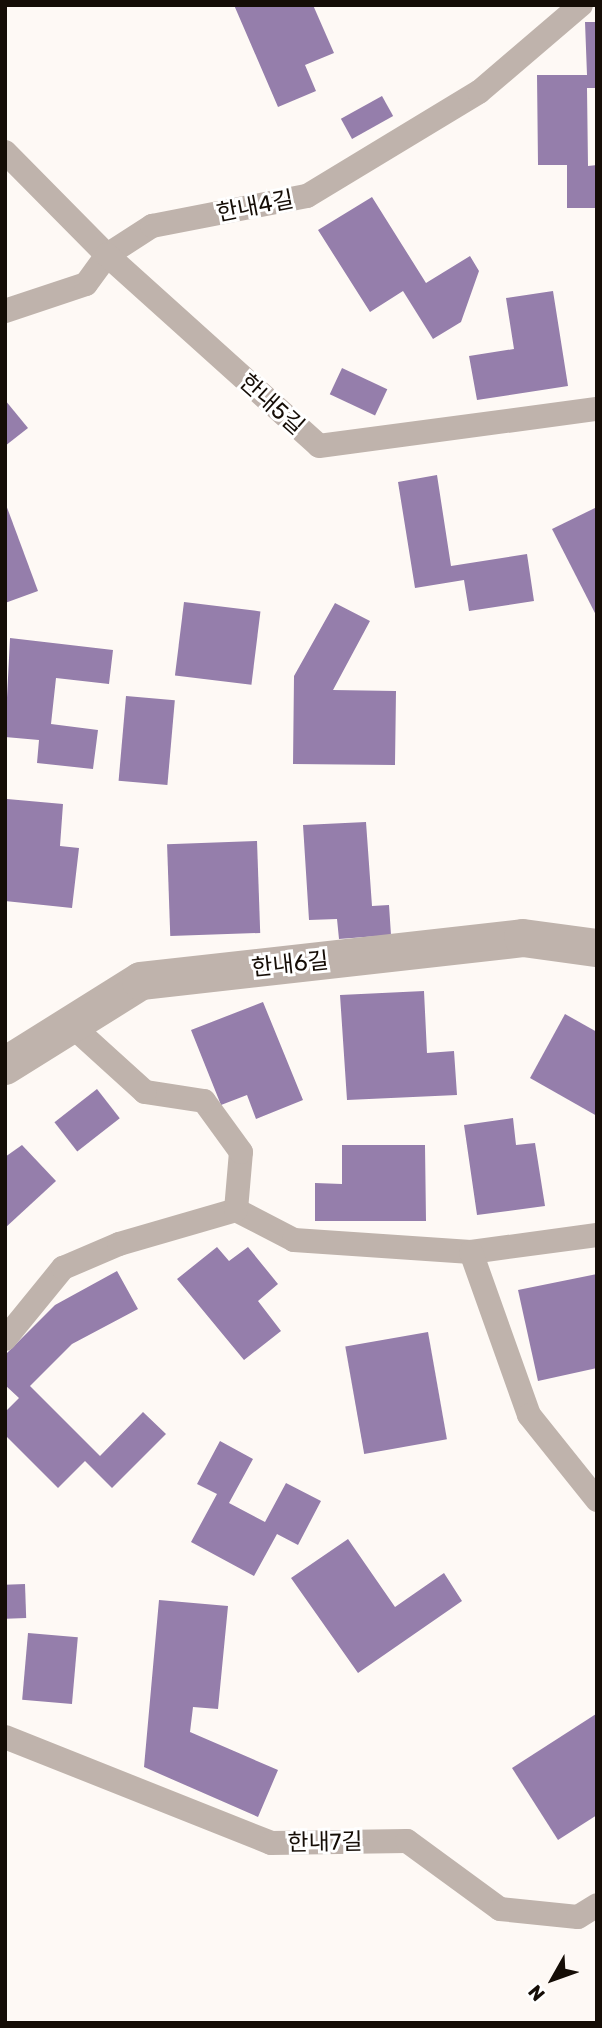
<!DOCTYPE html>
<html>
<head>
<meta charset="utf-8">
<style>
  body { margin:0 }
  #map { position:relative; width:602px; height:2028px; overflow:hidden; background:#fef9f5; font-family:Rubik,"Noto Sans KR",sans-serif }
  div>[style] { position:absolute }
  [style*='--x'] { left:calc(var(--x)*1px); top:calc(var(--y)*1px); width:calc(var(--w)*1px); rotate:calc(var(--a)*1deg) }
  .building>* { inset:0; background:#957eab; transform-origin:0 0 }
  .service>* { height:24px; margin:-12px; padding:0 12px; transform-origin:12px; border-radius:12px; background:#bfb3ac }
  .minor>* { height:38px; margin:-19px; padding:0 19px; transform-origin:19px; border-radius:19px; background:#bfb3ac }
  span { translate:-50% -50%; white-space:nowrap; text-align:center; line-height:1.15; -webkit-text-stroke:6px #fff; paint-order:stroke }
  .street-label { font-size:23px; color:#150d06 }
  .frame { position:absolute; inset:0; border:7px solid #150d06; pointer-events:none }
  .north { position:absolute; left:518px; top:1944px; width:70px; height:70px; -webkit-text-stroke:5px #fff; paint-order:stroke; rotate:230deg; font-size:19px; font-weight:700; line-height:28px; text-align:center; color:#150d06 }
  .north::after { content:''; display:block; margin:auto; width:24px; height:32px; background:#150d06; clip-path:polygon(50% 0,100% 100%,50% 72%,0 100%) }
</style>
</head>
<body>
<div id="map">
  <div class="building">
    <i style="clip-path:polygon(234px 5px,313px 5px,334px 53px,305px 65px,316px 91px,278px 107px)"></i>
    <i style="clip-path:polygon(585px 22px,597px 22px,597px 88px,587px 88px,588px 166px,597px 165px,597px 208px,567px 208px,567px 165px,538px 165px,537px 75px,587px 75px)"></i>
    <i style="left:382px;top:96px;width:23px;height:47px;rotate:61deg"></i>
    <i style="clip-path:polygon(372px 197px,426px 283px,470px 256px,479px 271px,461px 322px,433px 339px,403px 291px,370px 312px,318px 230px)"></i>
    <i style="clip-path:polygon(553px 291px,568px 386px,477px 400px,469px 356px,514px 349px,506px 298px)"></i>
    <i style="left:342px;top:368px;width:50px;height:29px;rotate:25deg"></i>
    <i style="clip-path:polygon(5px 400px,28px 428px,5px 446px)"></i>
    <i style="clip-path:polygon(437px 475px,451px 566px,527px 554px,534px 601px,469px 611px,464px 580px,415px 588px,398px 482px)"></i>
    <i style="clip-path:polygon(5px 502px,38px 591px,5px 603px)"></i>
    <i style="clip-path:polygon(597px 507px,597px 617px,552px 529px)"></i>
    <i style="left:184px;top:602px;width:77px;height:74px;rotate:7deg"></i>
    <i style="clip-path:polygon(335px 603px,370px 621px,333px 690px,396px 691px,395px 765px,293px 764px,294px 676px)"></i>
    <i style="clip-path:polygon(10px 638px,113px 650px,109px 684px,56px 678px,51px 724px,98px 730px,93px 769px,37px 763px,39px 740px,5px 737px)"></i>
    <i style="left:126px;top:696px;width:49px;height:85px;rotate:5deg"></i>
    <i style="clip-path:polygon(7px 799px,63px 804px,60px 846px,79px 848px,72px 908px,5px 901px)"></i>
    <i style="clip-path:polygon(366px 822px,372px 906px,389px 905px,391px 935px,339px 939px,337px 919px,309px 920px,303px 825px)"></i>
    <i style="left:257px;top:841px;width:92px;height:90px;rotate:88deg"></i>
    <i style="clip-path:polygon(424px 991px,427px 1053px,454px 1051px,457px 1095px,347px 1100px,340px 995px)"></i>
    <i style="clip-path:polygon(263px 1002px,303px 1100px,256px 1119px,247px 1095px,221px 1105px,191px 1030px)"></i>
    <i style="clip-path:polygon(565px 1014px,597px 1032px,597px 1116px,530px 1078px)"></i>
    <i style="left:97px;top:1089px;width:37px;height:54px;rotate:52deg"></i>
    <i style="clip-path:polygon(513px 1118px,516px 1145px,535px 1143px,545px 1206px,477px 1215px,464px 1125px)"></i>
    <i style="clip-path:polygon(22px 1145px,56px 1181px,5px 1228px,5px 1157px)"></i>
    <i style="clip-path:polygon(342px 1145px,425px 1145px,426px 1221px,315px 1221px,315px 1183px,342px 1184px)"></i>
    <i style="clip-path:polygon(217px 1247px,229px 1261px,248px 1247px,278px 1284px,258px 1301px,281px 1331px,244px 1360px,177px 1279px)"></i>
    <i style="clip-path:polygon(117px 1271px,138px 1309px,72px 1344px,30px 1386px,100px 1456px,143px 1412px,166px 1434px,112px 1488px,85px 1461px,58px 1488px,5px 1435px,5px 1412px,19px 1398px,5px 1385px,5px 1355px,55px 1305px)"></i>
    <i style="clip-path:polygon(597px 1274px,597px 1368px,538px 1381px,518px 1290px)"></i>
    <i style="left:428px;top:1332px;width:109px;height:84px;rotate:80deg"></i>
    <i style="clip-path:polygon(220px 1441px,253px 1459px,229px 1503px,265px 1522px,286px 1483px,321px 1501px,298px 1545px,277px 1534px,254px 1576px,191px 1542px,217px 1494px,197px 1484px)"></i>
    <i style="clip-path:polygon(348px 1539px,395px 1607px,444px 1573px,462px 1601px,358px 1673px,291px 1578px)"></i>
    <i style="left:25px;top:1584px;width:34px;height:20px;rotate:88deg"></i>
    <i style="clip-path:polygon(159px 1600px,228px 1606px,218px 1709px,193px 1707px,190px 1732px,278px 1770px,258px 1817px,144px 1767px)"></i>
    <i style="left:28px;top:1633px;width:50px;height:67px;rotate:5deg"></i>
    <i style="clip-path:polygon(596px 1714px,597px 1815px,558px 1840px,512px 1768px)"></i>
  </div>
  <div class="service">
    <i style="--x:5;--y:152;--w:145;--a:45.3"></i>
    <i style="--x:107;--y:255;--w:54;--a:-32.8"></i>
    <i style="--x:152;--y:226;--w:158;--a:-11"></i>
    <i style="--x:307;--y:196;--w:201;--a:-31.2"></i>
    <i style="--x:479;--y:92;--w:134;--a:-40.5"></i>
    <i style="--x:5;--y:311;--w:85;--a:-18.4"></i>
    <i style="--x:86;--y:284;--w:36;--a:-54"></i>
    <i style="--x:107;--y:255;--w:285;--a:42"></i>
    <i style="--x:319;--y:446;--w:280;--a:-7.6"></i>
    <i style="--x:236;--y:1210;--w:65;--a:27.3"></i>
    <i style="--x:294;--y:1240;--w:177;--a:3.9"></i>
    <i style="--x:471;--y:1252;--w:127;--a:-7.7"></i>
    <i style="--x:471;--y:1252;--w:173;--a:70.4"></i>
    <i style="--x:529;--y:1415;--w:109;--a:51.3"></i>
    <i style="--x:5;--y:1339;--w:92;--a:-50.8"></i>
    <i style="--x:63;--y:1268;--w:61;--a:-23.2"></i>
    <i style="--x:119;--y:1244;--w:122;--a:-16.2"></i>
    <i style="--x:236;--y:1210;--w:58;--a:-85.1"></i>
    <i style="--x:241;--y:1152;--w:63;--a:-126"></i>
    <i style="--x:204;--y:1101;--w:60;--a:-171.3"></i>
    <i style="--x:145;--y:1092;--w:100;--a:-137.8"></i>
    <i style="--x:5;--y:1737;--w:286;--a:21.7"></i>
    <i style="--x:271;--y:1843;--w:136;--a:-0.8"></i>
    <i style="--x:407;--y:1841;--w:115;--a:36.2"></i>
    <i style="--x:500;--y:1909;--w:78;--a:5.9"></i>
    <i style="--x:578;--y:1917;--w:22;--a:-32"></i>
  </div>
  <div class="minor">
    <i style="--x:5;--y:1066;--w:160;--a:-32"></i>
    <i style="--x:141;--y:981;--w:384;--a:-6.4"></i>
    <i style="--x:523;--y:938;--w:75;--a:7.7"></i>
  </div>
  <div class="street-label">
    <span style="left:255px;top:206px;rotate:-11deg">한내4길</span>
    <span style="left:272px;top:404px;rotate:42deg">한내5길</span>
    <span style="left:290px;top:964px;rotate:-6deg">한내6길</span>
    <span style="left:325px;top:1842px;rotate:-1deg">한내7길</span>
  </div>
  <div class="frame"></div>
  <div class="north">N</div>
</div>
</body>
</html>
